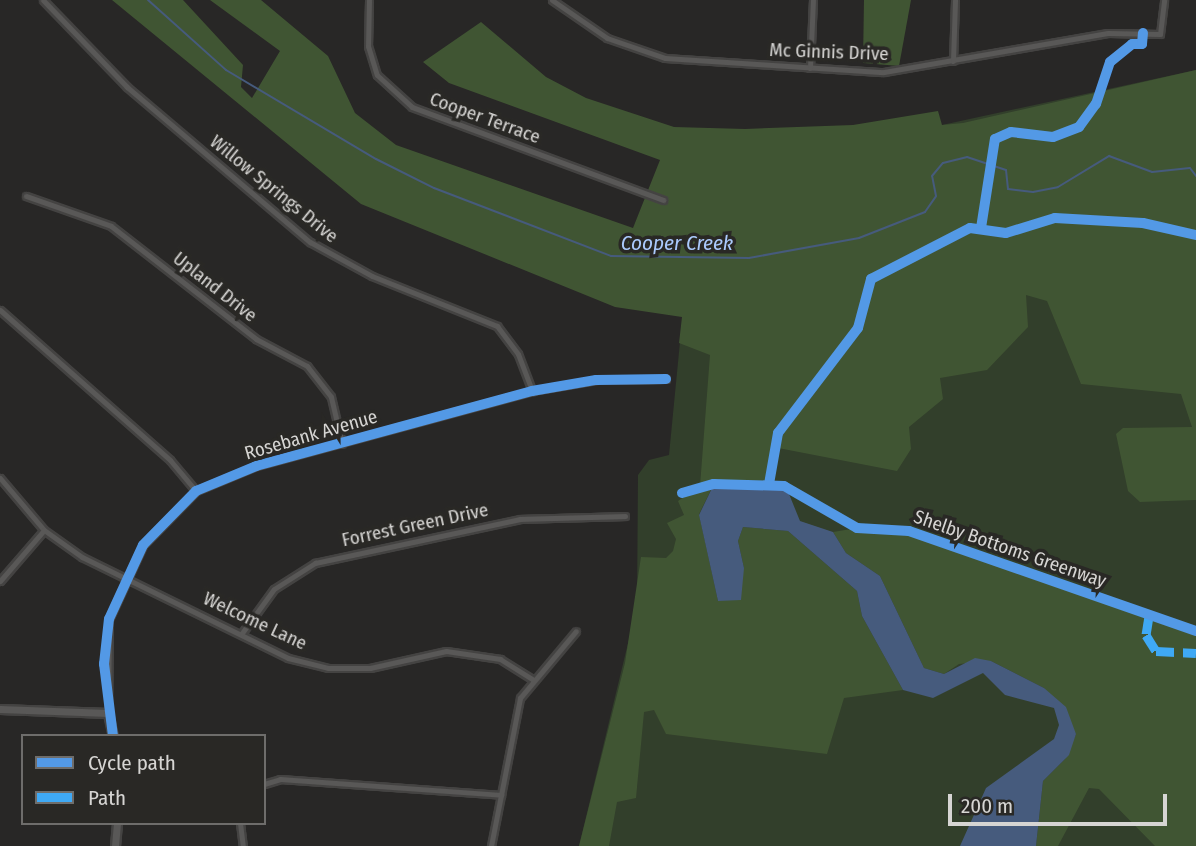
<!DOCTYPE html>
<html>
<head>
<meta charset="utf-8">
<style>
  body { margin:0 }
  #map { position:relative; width:1196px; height:846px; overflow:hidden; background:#282726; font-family:"Fira Sans Condensed",sans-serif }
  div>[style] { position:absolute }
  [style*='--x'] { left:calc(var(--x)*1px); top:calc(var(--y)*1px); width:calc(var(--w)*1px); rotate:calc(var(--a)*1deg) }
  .green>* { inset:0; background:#323f2b }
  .forest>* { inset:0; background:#405533 }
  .water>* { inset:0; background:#465b7d }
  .stream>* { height:2px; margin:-1px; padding:0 1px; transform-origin:1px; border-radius:1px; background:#465b7d }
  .roads { filter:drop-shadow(2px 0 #444342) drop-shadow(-2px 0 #444342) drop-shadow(0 2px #444342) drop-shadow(0 -2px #444342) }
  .minor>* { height:5px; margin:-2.5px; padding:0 2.5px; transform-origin:2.5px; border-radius:2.5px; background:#595857 }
  .tertiary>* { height:7px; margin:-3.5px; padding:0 3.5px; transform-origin:3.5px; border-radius:3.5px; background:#595857 }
  .quiet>* { height:9px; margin-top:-4.5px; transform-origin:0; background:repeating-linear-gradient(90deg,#3fa9f5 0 18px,transparent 0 27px) }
  .cycleway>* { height:10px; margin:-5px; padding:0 5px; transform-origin:5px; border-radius:5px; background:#5399e6 }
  span { translate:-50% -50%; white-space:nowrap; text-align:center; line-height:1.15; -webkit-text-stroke:7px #292825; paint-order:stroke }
  .street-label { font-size:19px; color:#d6d5d3 }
  .water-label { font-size:21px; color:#abcafc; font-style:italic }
  .legend { position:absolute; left:21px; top:734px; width:245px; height:91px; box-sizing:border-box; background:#292825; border:2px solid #6e6d6b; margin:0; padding:9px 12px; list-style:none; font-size:21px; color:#d6d5d3 }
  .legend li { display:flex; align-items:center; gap:14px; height:35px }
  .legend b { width:35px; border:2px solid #6e6d6b }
  .scale { position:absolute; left:948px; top:794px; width:219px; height:32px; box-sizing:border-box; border:4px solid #d6d5d3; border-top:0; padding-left:9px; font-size:21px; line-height:24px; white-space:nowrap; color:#d6d5d3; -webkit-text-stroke:5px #292825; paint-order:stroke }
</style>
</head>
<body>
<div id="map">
  <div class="green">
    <i style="clip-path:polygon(1196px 70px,1196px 846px,579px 846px,637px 606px,638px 475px,649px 460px,669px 455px,683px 311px,942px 125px)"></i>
  </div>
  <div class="forest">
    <i style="clip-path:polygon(112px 0,183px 0,243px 65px,241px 87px,252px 98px,280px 51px,210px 0,261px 0,328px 56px,355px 113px,396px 145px,633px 228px,660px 160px,449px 83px,423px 62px,481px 22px,546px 77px,586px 98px,674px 127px,745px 129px,853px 125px,938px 111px,942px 125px,963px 123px,1196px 70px,1196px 500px,1140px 502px,1128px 491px,1116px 434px,1123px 428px,1192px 427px,1181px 394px,1081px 384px,1047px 301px,1026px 295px,1028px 327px,987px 370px,940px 378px,943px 399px,909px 427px,911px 449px,897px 471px,773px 447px,769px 484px,714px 484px,699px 514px,718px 601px,744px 568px,738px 541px,743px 527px,788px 531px,857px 591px,862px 616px,903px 690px,844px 698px,827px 754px,666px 734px,654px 710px,644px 712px,636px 798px,617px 802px,609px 846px,579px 846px,625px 663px,641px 557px,666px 558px,673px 551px,676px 539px,667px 523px,684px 515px,678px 501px,700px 486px,710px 355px,679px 343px,682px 317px,615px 307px,361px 204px)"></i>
    <i style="clip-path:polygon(864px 0,911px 0,899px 66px,863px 63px)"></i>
    <i style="clip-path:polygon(857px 528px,909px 531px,1196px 631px,1196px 846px,1155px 846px,1099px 789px,1089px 788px,1058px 846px,1036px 846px,1043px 781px,1065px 759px,1076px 734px,1044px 688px,991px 661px,959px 664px,944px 674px,924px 668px,880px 576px,846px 553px,833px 532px)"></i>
  </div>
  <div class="water">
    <i style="clip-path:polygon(714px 484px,769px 484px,789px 494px,800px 521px,833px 532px,846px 553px,880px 576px,924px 668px,944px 674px,975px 658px,991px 661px,1044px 688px,1066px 707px,1076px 734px,1069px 755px,1043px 781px,1036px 846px,960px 846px,986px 788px,1054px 739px,1059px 725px,1054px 708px,1005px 695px,983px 673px,933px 698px,903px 690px,862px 616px,857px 591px,788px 531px,743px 527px,738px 541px,744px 568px,741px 600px,718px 601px,699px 515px)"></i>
  </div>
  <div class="stream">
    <i style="--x:148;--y:0;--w:105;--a:41.9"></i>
    <i style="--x:226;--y:70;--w:174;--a:30.7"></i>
    <i style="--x:376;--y:159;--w:65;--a:26.6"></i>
    <i style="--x:434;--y:188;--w:190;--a:21"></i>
    <i style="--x:611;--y:256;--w:138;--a:0.8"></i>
    <i style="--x:749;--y:258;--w:112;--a:-10.3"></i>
    <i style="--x:859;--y:238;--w:71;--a:-21.5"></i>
    <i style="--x:925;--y:212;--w:19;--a:-55"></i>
    <i style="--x:936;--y:196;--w:20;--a:-101"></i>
    <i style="--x:932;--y:176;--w:17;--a:-50"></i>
    <i style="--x:943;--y:163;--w:25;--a:-14"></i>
    <i style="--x:967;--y:157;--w:41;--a:18.4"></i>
    <i style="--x:1006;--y:170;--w:19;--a:84"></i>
    <i style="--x:1008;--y:189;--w:25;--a:7"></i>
    <i style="--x:1033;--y:192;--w:25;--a:-11"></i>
    <i style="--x:1058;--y:187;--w:60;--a:-31.3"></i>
    <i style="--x:1109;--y:156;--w:46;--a:20.4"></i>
    <i style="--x:1152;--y:172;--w:38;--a:-6"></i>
    <i style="--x:1190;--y:168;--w:10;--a:53"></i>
  </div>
  <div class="roads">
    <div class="minor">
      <i style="--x:43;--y:0;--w:121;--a:46"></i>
      <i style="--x:127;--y:87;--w:240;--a:40.3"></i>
      <i style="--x:310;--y:242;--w:71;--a:28.7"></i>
      <i style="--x:372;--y:276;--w:135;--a:21.8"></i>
      <i style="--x:497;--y:326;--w:35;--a:53"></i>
      <i style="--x:518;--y:354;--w:40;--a:69"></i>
      <i style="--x:369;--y:0;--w:46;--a:91.2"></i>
      <i style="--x:368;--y:46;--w:30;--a:73"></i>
      <i style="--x:377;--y:75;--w:47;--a:42.4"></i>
      <i style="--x:412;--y:107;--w:268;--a:20.3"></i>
      <i style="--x:552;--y:0;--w:67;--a:34.6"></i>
      <i style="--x:607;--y:38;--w:61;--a:19"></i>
      <i style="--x:665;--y:58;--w:219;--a:3.7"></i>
      <i style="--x:884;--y:72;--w:227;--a:-9.9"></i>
      <i style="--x:1108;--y:33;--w:52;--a:1.1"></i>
      <i style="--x:1160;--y:34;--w:34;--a:-83"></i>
      <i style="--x:953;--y:61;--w:61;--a:-88.1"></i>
      <i style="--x:810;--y:68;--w:68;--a:-87.5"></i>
      <i style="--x:26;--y:196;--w:90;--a:19.4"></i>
      <i style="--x:111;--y:226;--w:184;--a:37.9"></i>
      <i style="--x:256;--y:339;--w:58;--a:27.9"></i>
      <i style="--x:307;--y:366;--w:39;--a:52"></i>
      <i style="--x:331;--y:397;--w:48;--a:76.8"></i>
      <i style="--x:0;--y:310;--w:227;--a:41.4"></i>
      <i style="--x:170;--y:460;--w:40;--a:50"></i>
      <i style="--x:0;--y:478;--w:68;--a:49.8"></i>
      <i style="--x:44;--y:530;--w:47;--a:35.4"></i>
      <i style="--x:82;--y:557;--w:229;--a:26.1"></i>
      <i style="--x:288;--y:658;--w:41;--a:14"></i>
      <i style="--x:328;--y:668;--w:42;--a:0"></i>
      <i style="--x:370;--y:668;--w:78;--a:-12.6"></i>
      <i style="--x:446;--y:651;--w:55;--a:8.4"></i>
      <i style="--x:500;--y:659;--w:38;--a:32"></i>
      <i style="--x:0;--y:581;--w:67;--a:-49.2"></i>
      <i style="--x:242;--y:633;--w:54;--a:-54"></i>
      <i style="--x:274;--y:589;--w:49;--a:-32.4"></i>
      <i style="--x:315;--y:563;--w:210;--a:-12.1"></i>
      <i style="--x:520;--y:519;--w:105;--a:-1.6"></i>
      <i style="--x:108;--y:713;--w:94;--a:-89.4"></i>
      <i style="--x:109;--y:619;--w:81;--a:-65.3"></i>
      <i style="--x:143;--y:545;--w:76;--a:-45.5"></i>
      <i style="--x:196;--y:491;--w:65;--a:-22.6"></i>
      <i style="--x:256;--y:466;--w:286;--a:-15.2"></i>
      <i style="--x:532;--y:391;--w:65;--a:-9.8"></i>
      <i style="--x:596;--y:380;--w:70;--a:-0.8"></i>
      <i style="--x:264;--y:784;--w:17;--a:-17"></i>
      <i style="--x:280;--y:779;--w:222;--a:4.1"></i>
      <i style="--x:240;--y:823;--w:23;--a:83"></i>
      <i style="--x:491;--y:846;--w:151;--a:-78.9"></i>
      <i style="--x:520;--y:698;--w:87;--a:-50.1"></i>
    </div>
    <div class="tertiary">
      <i style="--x:0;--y:709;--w:108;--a:2.1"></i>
      <i style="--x:108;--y:713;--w:24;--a:78"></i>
      <i style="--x:115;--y:846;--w:23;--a:-85"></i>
    </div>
  </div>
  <div class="quiet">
    <i style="--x:1149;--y:616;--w:19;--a:99"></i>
    <i style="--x:1146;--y:635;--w:19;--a:58"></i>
    <i style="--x:1156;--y:651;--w:40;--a:2.9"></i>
  </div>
  <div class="cycleway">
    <i style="--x:981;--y:228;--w:90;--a:-81.1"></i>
    <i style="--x:995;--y:139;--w:17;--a:-24"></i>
    <i style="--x:1011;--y:132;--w:42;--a:6.8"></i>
    <i style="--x:1053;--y:137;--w:28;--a:-21"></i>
    <i style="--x:1079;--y:127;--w:29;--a:-54"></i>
    <i style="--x:1096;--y:104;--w:44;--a:-71.6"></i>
    <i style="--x:1110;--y:62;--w:28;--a:-39"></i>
    <i style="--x:1132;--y:44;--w:10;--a:0"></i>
    <i style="--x:1142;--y:44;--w:11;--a:-85"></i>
    <i style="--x:769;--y:484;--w:52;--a:-80"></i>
    <i style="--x:778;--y:433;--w:132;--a:-52.7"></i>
    <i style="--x:858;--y:328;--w:51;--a:-75.1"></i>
    <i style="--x:871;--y:279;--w:111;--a:-27.3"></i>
    <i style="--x:970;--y:228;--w:36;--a:8"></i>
    <i style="--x:1006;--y:233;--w:51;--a:-17"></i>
    <i style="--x:1055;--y:218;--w:88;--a:3.3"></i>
    <i style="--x:1143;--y:223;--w:54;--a:12.8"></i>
    <i style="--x:682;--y:493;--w:33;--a:-16"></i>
    <i style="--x:714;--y:484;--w:70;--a:1.6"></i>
    <i style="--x:784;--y:486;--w:84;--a:29.9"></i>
    <i style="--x:857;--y:528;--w:52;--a:3.3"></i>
    <i style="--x:909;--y:531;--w:304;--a:19.2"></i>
    <i style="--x:113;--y:736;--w:73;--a:-97.1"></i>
    <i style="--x:104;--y:664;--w:45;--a:-83.7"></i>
    <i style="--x:109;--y:619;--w:81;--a:-65.3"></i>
    <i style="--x:143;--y:545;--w:76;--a:-45.5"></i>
    <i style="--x:196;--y:491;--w:65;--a:-22.6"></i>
    <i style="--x:256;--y:466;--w:286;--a:-15.2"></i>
    <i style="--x:532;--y:391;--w:65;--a:-9.8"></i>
    <i style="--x:596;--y:380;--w:70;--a:-0.8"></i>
  </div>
  <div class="street-label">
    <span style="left:829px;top:52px;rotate:2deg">Mc Ginnis Drive</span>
    <span style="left:485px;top:118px;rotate:20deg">Cooper Terrace</span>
    <span style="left:274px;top:189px;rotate:39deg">Willow Springs Drive</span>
    <span style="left:215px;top:287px;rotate:38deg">Upland Drive</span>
    <span style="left:311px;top:435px;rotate:-16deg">Rosebank Avenue</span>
    <span style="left:415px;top:525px;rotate:-12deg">Forrest Green Drive</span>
    <span style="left:1010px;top:549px;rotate:19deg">Shelby Bottoms Greenway</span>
    <span style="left:255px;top:621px;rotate:25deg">Welcome Lane</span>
  </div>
  <div class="water-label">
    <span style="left:677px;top:243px">Cooper Creek</span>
  </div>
  <ul class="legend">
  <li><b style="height:9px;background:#5399e6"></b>Cycle path</li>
  <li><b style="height:9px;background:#3fa9f5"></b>Path</li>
  </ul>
  <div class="scale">200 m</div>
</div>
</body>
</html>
